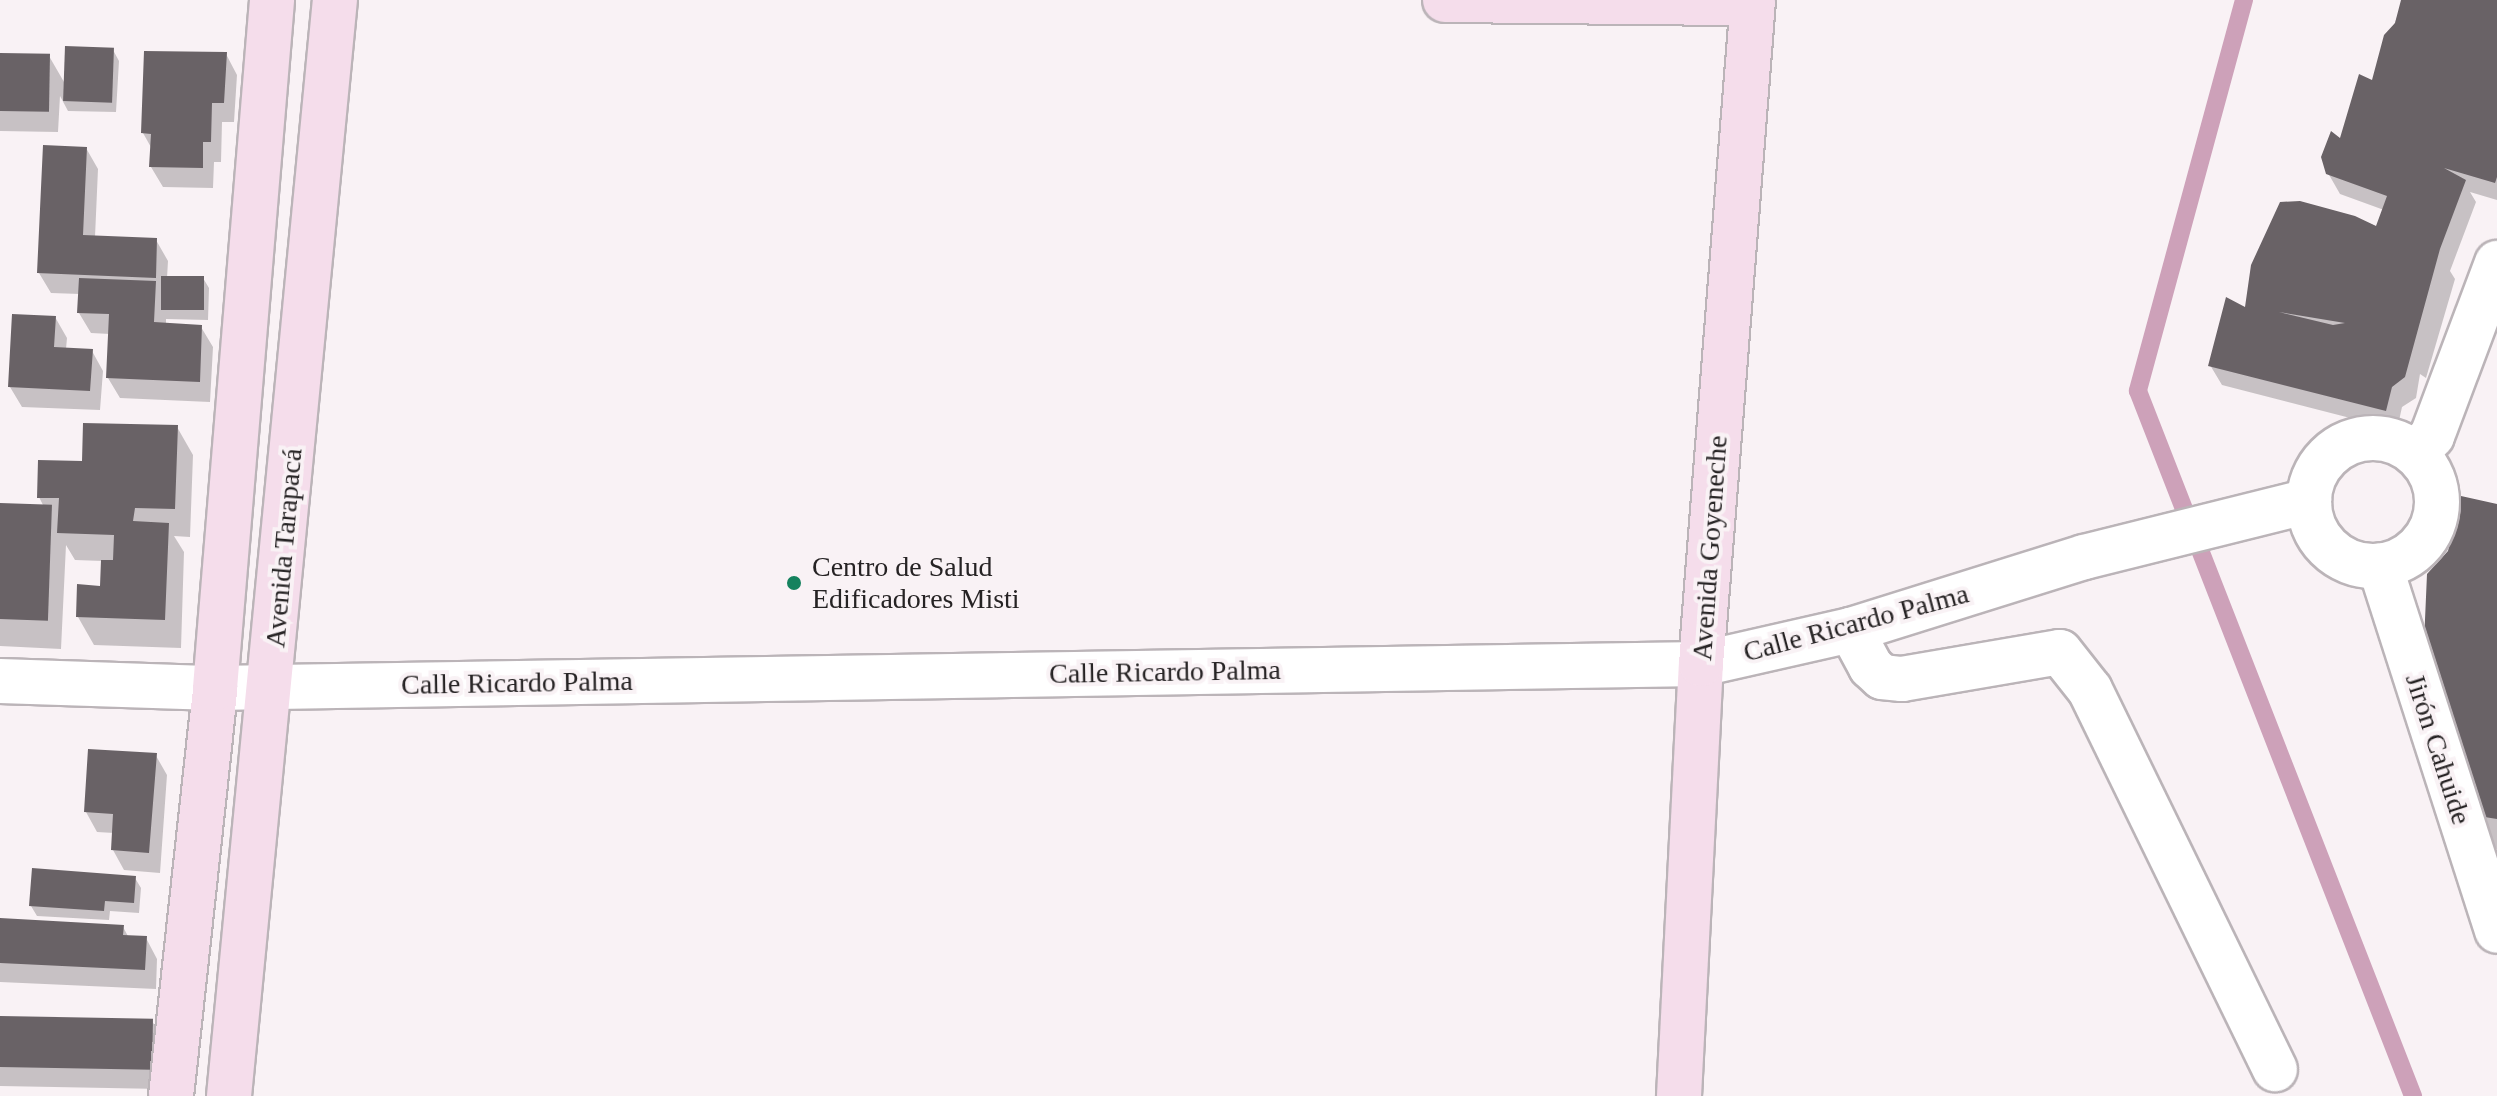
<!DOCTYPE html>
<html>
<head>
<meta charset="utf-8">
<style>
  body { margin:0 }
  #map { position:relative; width:2497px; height:1096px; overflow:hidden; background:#f9f2f5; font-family:Georgia,serif }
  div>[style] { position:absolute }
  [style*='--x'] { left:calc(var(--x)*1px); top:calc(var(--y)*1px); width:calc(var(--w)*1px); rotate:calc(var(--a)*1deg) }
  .shadow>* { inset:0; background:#0003 }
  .stream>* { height:18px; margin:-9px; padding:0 9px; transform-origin:9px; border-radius:9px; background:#cda1b9 }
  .building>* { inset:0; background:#696266; transform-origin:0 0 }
  .roads { filter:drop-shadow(2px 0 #bbb4b8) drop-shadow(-2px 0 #bbb4b8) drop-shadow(0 2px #bbb4b8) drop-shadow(0 -2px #bbb4b8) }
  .street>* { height:44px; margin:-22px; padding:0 22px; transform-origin:22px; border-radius:22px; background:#fff }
  .street>.ring { margin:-22px; padding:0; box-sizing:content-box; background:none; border:44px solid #fff; border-radius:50% }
  .secondary>* { height:44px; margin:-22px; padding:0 22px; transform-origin:22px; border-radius:22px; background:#f5ddeb }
  .dots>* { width:22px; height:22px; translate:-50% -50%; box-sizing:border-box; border:4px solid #f9f2f5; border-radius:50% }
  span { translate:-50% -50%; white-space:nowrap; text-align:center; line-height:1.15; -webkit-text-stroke:8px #f9f2f5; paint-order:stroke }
  .street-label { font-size:28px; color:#262324 }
  .poi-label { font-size:28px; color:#262324 }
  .left { translate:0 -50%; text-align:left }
</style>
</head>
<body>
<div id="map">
  <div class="shadow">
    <i style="clip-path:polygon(2403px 0,2497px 0,2497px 200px,2470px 192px,2476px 202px,2450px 271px,2455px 279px,2426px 378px,2420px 374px,2416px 398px,2402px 407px,2397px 430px,2222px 385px,2210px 365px,2246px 310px,2355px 217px,2378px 227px,2384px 210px,2340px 194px,2328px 173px,2374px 82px)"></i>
    <i style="clip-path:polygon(113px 50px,119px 61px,116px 112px,68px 111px,60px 96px,58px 132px,0 131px,0 55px,49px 56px,64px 82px)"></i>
    <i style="clip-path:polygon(226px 54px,237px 75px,234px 122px,222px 122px,221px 162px,214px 162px,213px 188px,163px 187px,151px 167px,152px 149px,143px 133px)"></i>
    <i style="clip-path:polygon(86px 148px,98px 169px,95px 237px,156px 240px,168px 261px,167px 278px,203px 278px,209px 288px,208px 320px,166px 319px,166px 325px,201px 327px,213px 347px,210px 402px,120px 398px,108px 378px,110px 334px,91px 333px,79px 313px,80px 294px,51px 293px,39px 273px)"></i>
    <i style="clip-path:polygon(55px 317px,67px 338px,66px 349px,92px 351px,103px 371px,100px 410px,22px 407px,10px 387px)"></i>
    <i style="clip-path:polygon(177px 427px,193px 455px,190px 537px,174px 536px,184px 552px,181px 648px,94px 645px,78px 617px,102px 588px,103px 561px,75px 560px,66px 545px,61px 649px,0 646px,0 505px,44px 507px,39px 497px,84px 463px)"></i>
    <i style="clip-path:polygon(2497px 505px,2497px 849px,2487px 847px,2468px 813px)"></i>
    <i style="clip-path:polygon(155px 754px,167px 775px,160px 873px,124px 870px,113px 850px,114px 833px,97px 832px,86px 812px)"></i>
    <i style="clip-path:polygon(135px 878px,141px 888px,139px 913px,110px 911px,109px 920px,37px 916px,31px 906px)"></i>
    <i style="clip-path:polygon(0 920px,123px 927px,129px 938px,146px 938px,157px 959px,156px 989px,0 982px)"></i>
    <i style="clip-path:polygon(0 1018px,152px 1021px,164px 1041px,162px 1089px,0 1086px)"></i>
  </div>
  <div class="stream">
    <i style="--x:2244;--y:0;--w:405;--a:105.2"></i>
    <i style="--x:2138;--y:391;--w:757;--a:68.69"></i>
  </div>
  <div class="building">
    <i style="clip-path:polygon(evenodd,2401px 0,2497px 0,2497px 177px,2495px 183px,2444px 168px,2466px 180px,2440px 249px,2405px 377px,2392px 387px,2386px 411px,2208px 366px,2226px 297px,2245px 307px,2251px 265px,2280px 202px,2300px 201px,2355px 216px,2376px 226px,2387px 196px,2326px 174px,2321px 157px,2331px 131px,2340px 138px,2359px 74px,2372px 80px,2384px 35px,2395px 23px,2401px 0,2279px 312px,2345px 323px,2333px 325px,2279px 312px)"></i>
    <i style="left:65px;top:46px;width:49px;height:55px;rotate:2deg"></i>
    <i style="clip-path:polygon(144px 51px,227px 52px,224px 103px,212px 103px,211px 142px,203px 142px,203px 168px,149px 167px,151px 134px,141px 133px)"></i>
    <i style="left:0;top:53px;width:50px;height:58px;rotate:1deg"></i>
    <i style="clip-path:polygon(43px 145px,87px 147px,83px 235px,157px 238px,156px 278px,37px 273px)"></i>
    <i style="left:161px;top:276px;width:43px;height:34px"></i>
    <i style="clip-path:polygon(79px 278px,156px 281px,154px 322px,202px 325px,200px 382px,106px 378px,109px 314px,77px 313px)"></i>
    <i style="clip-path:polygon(12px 314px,56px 316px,54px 347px,93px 349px,90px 391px,8px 387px)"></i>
    <i style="clip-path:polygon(83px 423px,178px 425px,175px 509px,135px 508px,133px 521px,169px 523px,165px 620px,76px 617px,77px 584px,100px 586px,101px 560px,113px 560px,114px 535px,57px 533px,59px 498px,37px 498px,38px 460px,82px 461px)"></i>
    <i style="clip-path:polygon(2461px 496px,2497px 504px,2497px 819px,2466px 814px,2422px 688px,2427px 574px,2448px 551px)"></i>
    <i style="left:0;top:503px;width:52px;height:116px;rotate:2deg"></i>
    <i style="clip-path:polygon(88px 749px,157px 753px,149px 853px,111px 850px,113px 814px,84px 812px)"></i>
    <i style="clip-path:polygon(32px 868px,136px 876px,134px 903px,105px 901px,104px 911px,29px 906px)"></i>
    <i style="clip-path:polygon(0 918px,124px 925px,123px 935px,147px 936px,145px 970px,0 963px)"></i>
    <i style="left:0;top:1016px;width:153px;height:51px;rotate:1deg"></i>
  </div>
  <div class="roads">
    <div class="street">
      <i class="ring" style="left:2309px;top:438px;width:84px;height:84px"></i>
      <i style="--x:2415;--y:453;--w:24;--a:-45"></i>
      <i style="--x:2432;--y:436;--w:185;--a:-69.4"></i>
      <i style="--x:2380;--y:566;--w:383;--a:72.2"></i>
      <i style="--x:1851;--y:630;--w:42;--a:61.6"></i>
      <i style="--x:1871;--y:667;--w:15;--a:42"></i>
      <i style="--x:1882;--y:677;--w:20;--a:6"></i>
      <i style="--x:1902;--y:679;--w:160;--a:-9.7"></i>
      <i style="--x:2060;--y:652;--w:48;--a:51.7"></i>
      <i style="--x:2090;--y:690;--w:422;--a:64"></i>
      <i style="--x:0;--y:681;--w:215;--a:1.9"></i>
      <i style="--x:215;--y:688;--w:1486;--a:-0.93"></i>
      <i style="--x:1701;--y:664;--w:154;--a:-12.8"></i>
      <i style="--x:1851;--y:630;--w:244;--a:-17.4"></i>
      <i style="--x:2084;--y:557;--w:232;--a:-14"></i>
    </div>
    <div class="secondary">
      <i style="--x:1445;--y:0;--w:307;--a:0.6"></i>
      <i style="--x:171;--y:1096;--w:410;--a:-83.8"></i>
      <i style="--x:215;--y:688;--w:690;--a:-85.26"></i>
      <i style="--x:229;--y:1096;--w:1101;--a:-84.48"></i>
      <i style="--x:1679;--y:1096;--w:433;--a:-87.1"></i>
      <i style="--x:1701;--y:664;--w:666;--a:-85.52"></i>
    </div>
  </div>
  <div class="dots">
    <i style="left:794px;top:583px;background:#15825e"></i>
  </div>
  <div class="street-label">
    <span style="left:284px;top:548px;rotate:-85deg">Avenida Tarapacá</span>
    <span style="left:1710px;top:548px;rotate:-86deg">Avenida Goyeneche</span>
    <span style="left:1856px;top:623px;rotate:-15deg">Calle Ricardo Palma</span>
    <span style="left:1165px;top:672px;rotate:-1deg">Calle Ricardo Palma</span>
    <span style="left:517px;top:683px;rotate:-1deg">Calle Ricardo Palma</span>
    <span style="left:2438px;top:749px;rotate:72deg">Jirón Cahuide</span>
  </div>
  <div class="poi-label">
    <span class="left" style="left:812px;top:583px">Centro de Salud<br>Edificadores Misti</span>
  </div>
</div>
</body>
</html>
